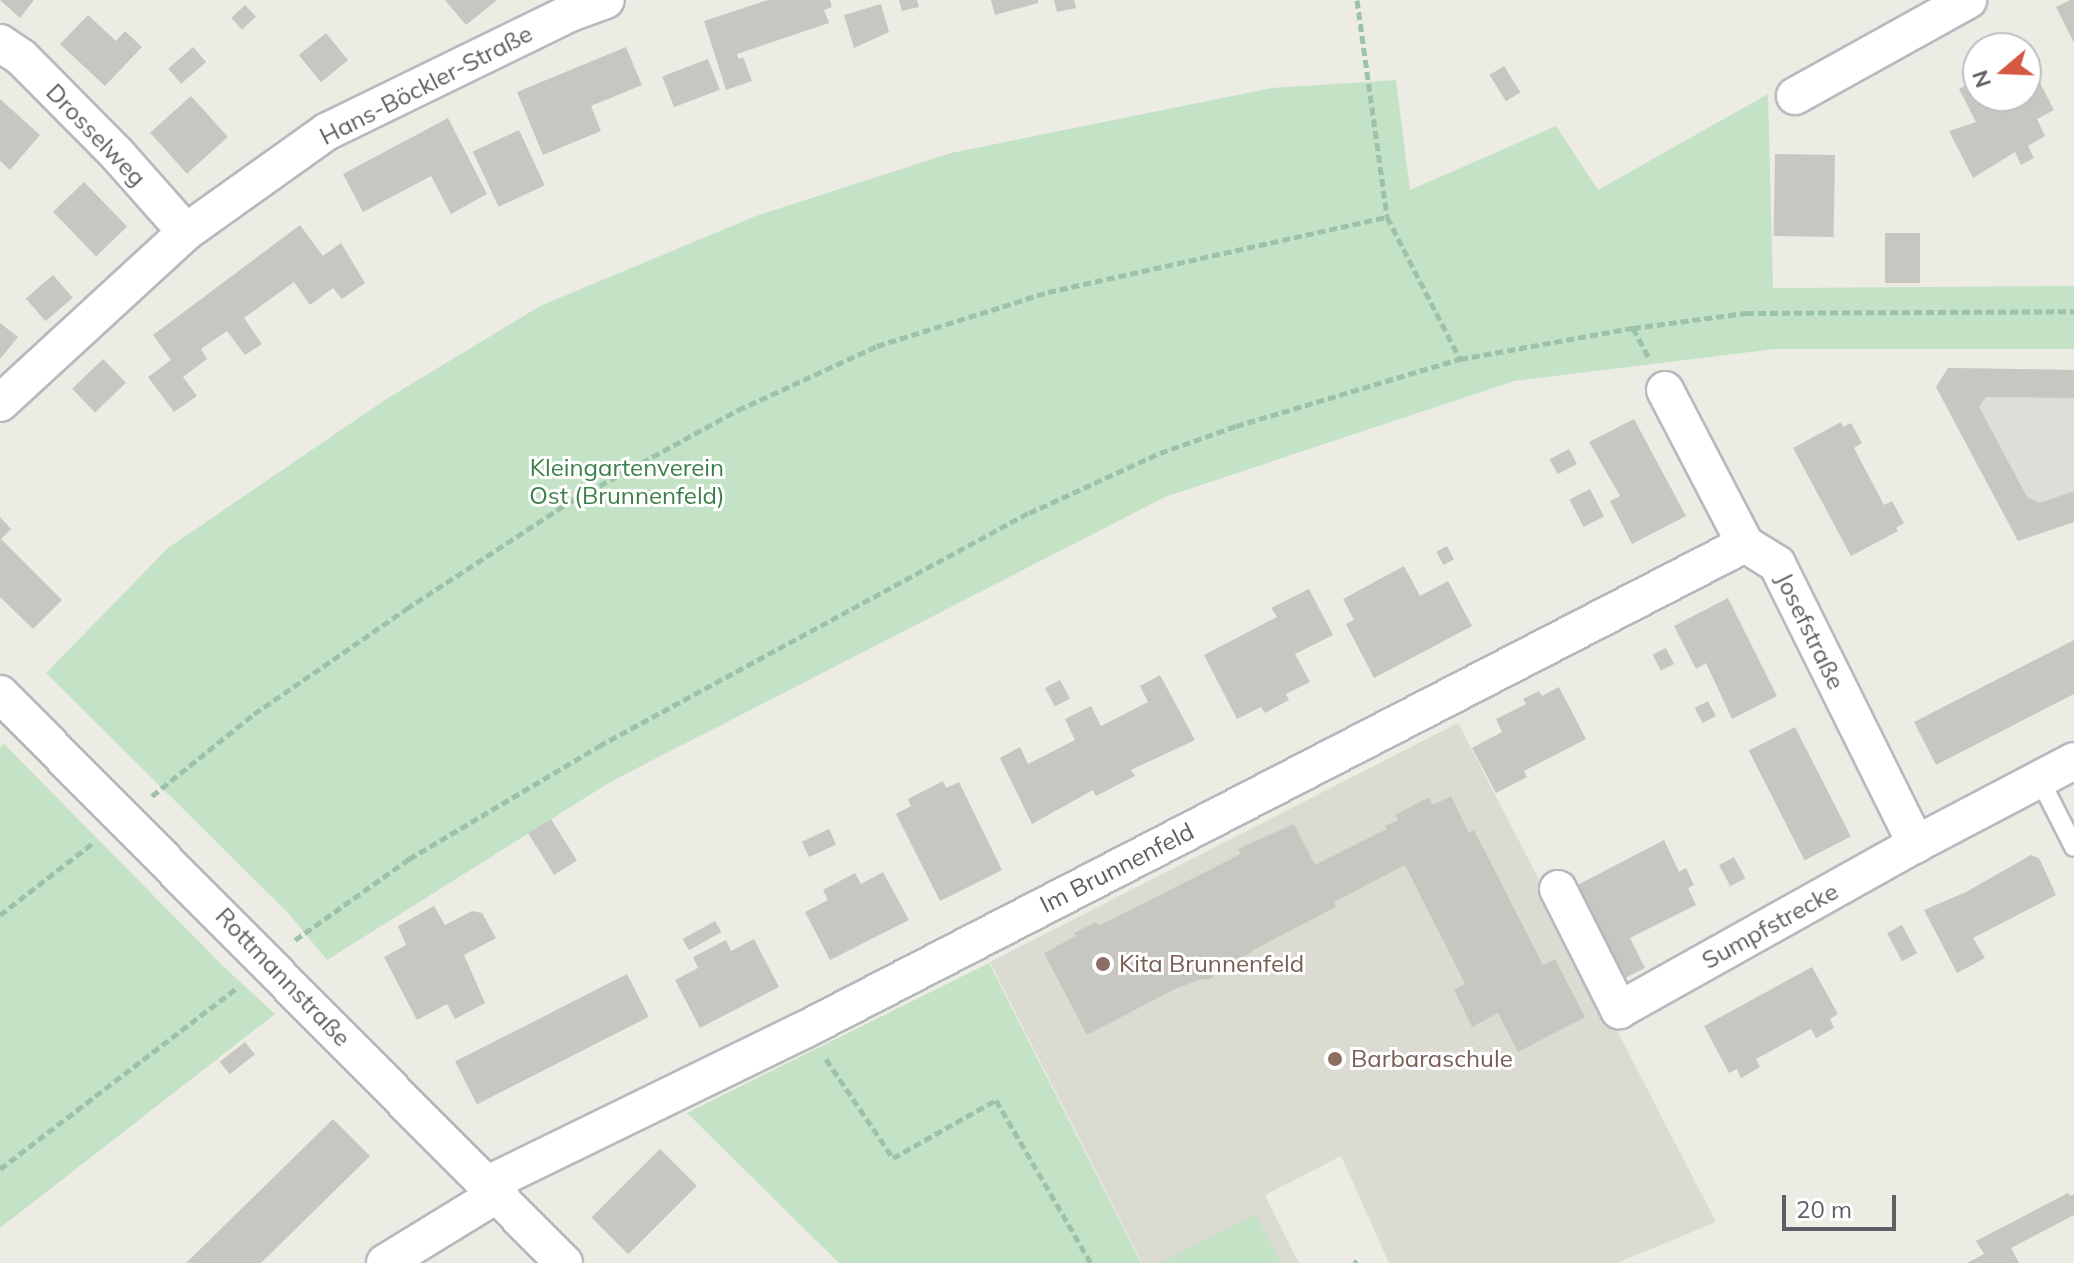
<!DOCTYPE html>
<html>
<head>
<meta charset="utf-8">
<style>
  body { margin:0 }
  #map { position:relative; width:2074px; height:1263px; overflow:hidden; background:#edece4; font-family:Mulish,sans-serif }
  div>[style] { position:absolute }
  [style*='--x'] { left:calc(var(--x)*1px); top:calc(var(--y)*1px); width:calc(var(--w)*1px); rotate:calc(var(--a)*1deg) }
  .industrial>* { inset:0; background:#dfddd8 }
  .education>* { inset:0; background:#dcdbd2 }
  .green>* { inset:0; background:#c3e2c6 }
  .building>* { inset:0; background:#c8c6c1; transform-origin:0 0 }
  .path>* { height:5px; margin-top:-2.5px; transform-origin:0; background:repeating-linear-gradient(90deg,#9dc2aa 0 8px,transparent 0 12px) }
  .roads { filter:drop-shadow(2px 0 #b6b9bd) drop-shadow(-2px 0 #b6b9bd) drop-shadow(0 2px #b6b9bd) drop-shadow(0 -2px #b6b9bd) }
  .service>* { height:18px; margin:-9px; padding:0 9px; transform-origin:9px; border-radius:9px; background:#fff }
  .minor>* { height:36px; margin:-18px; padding:0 18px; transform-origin:18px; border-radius:18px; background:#fff }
  .dots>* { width:22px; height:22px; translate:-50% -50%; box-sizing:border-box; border:4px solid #fff; border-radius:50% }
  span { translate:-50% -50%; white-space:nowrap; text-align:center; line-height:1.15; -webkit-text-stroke:6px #fff; paint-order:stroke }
  .street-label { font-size:24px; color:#5c5f63 }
  .park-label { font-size:24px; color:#3e7f47 }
  .education-label { font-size:24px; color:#785e54 }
  .left { translate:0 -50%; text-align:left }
  .north { position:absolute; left:1962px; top:32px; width:80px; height:80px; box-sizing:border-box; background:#fff; border:2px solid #bebfc1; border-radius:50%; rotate:251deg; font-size:22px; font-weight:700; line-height:32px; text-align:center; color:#5c5f63 }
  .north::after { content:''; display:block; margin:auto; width:28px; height:36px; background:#d55841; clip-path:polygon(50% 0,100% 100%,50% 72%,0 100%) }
  .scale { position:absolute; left:1782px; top:1195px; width:114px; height:36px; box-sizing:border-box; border:4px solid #5c5f63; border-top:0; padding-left:10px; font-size:24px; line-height:28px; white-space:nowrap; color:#5c5f63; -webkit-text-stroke:6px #fff; paint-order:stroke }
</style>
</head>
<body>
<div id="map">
  <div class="industrial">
    <i style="clip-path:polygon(1948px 368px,2074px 370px,2074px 522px,2018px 541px,1936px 387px)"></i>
  </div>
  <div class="education">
    <i style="clip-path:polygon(1458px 723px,1716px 1222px,1617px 1263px,1389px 1263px,1341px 1156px,1265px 1195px,1299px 1263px,1142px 1263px,990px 962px)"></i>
  </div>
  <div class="green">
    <i style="clip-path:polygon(1396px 80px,1410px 190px,1556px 126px,1598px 190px,1768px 94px,1773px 288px,2074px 286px,2074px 349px,1775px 349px,1514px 381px,1165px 497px,612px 781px,327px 960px,289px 914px,46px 673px,168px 548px,385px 400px,540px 306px,756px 216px,951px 153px,1272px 88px)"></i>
    <i style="clip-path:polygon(4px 744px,224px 967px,275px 1014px,0 1228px,0 747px)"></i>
    <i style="clip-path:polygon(989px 963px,1141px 1263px,839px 1263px,687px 1113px)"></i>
    <i style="clip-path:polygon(1255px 1214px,1281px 1263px,1160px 1263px)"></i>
  </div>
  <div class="building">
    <i style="clip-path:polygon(0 0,34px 0,20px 18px)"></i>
    <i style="clip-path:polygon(445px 0,497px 0,466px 25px)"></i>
    <i style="clip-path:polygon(768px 0,830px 0,832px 7px,824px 10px,829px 23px,737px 54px,739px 59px,743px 57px,752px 81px,726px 90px,704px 21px)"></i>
    <i style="clip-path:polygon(899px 0,917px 0,919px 7px,902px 11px)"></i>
    <i style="clip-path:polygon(991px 0,1038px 0,1038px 3px,995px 15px)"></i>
    <i style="clip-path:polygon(1054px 0,1074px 0,1076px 8px,1057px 12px)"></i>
    <i style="clip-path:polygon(2070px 0,2074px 0,2074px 43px,2056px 7px)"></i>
    <i style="clip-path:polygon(881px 4px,889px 32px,854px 48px,844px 15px)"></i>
    <i style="left:245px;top:5px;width:16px;height:19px;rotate:47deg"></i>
    <i style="clip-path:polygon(88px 15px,116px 41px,125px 31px,142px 47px,105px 86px,60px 44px)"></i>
    <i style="left:326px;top:33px;width:35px;height:35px;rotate:51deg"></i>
    <i style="left:193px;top:47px;width:20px;height:33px;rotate:49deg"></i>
    <i style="clip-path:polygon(626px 47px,642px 85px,591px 106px,601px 131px,543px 155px,517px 92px)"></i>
    <i style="left:708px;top:59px;width:33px;height:49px;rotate:69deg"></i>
    <i style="left:1504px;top:66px;width:31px;height:17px;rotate:58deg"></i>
    <i style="clip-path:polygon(1978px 79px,1978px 96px,2026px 96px,2026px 85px,2038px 79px,2054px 110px,2037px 119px,2045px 136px,2028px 146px,2034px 158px,2021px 165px,2015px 152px,1973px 178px,1949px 131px,1976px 122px,1959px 89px)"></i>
    <i style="left:191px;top:96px;width:55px;height:55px;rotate:48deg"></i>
    <i style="clip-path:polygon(0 99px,40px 135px,10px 170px,0 161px)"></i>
    <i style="clip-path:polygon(448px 118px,487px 194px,451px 214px,431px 176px,363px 212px,343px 174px)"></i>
    <i style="left:519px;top:130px;width:61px;height:51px;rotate:65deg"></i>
    <i style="left:1775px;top:154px;width:60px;height:82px;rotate:1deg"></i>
    <i style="left:84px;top:182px;width:62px;height:43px;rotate:46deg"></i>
    <i style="clip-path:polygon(300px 225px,323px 256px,341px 243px,365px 283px,342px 299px,333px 288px,310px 305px,294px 282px,244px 318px,262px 344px,245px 355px,227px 331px,201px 349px,207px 359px,183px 377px,197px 396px,174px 412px,148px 377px,171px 360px,153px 335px)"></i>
    <i style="left:1920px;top:233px;width:50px;height:35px;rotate:90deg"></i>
    <i style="left:53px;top:275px;width:30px;height:36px;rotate:49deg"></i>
    <i style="clip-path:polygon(0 323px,18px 337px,0 359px)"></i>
    <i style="left:103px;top:359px;width:33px;height:43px;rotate:46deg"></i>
    <i style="clip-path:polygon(1948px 368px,2074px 370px,2074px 398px,1986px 397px,1979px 407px,2027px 497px,2040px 503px,2074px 491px,2074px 522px,2018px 541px,1936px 387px)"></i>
    <i style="clip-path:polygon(1634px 419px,1686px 516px,1632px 544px,1610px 501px,1620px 496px,1589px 442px)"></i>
    <i style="clip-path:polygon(1841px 422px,1843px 427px,1851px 423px,1862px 443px,1854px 448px,1884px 505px,1892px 501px,1904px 523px,1896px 528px,1898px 531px,1851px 556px,1793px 448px)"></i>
    <i style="left:1569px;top:449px;width:17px;height:22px;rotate:62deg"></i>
    <i style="left:1590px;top:489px;width:31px;height:23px;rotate:63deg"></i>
    <i style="clip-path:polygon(0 517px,11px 529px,1px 539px,62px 600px,33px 629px,0 597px)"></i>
    <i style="left:1447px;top:546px;width:15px;height:12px;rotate:62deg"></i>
    <i style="clip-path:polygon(1404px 566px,1420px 596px,1448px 581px,1472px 626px,1374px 678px,1346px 624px,1354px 620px,1343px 599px)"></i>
    <i style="clip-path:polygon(1309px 589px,1333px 635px,1295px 654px,1310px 682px,1286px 694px,1289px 700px,1265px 713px,1261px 707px,1237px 719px,1204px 655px,1277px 617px,1271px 608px)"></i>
    <i style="clip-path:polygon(1728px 598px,1777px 696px,1732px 719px,1706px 663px,1696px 669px,1674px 626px)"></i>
    <i style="clip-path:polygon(2074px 640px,2074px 694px,1936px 765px,1914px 722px)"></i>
    <i style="left:1666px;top:648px;width:18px;height:15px;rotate:63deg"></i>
    <i style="clip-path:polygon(1160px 675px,1195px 740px,1131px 770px,1135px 776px,1096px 796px,1093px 790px,1032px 824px,1000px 758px,1020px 747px,1028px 764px,1075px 740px,1065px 719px,1091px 706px,1101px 726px,1148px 702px,1140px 686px)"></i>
    <i style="left:1060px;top:680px;width:21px;height:17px;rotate:62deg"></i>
    <i style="clip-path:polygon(1559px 687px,1586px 739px,1524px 771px,1527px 777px,1496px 793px,1472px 748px,1502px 732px,1496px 719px,1526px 704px,1523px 699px,1539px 691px,1542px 696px)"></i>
    <i style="left:1708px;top:701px;width:17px;height:15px;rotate:62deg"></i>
    <i style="left:1795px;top:727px;width:123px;height:52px;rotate:63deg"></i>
    <i style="clip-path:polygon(943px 781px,946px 788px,959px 782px,1002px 870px,940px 901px,896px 814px,911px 806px,908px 799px)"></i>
    <i style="clip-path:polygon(1451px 796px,1469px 833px,1474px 830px,1543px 965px,1555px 959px,1585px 1017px,1518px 1052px,1498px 1013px,1472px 1027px,1454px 990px,1465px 984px,1405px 865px,1334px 902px,1336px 907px,1257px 948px,1208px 980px,1201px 979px,1173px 990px,1087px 1035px,1044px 953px,1076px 936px,1074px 933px,1096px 922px,1098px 926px,1241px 854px,1238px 849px,1294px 824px,1315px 865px,1387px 829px,1385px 826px,1398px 820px,1395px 815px,1429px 797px,1433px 805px)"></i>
    <i style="left:551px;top:819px;width:49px;height:27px;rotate:58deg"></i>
    <i style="left:829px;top:829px;width:17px;height:30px;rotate:65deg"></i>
    <i style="clip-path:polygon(1664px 840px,1679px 872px,1686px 868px,1694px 885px,1688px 888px,1696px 905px,1630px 938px,1645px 968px,1613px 984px,1566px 891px)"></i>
    <i style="clip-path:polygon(2031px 855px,2039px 858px,2056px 895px,1973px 938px,1985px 958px,1957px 973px,1924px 910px,1966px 892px)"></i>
    <i style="left:1734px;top:857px;width:24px;height:17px;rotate:62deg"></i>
    <i style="clip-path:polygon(883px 872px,909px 920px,830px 960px,805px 912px,828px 900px,823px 890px,855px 873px,861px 884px)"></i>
    <i style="clip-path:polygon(434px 906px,445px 925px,472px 911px,482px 913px,496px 938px,464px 955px,485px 1003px,455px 1019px,447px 1004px,417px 1020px,384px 957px,406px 945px,398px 926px)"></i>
    <i style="left:715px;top:921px;width:13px;height:37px;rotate:61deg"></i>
    <i style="left:1902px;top:925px;width:32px;height:17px;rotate:62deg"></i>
    <i style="clip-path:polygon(754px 939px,779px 987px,700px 1028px,675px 980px,698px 968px,693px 957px,726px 940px,731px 951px)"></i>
    <i style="clip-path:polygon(1812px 967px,1838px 1014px,1830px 1019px,1834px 1028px,1816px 1038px,1811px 1029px,1756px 1059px,1760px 1067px,1741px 1078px,1737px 1069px,1729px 1073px,1704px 1026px)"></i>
    <i style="left:627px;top:974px;width:48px;height:193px;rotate:63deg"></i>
    <i style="left:245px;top:1042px;width:16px;height:32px;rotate:52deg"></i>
    <i style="clip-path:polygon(333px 1119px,370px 1156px,261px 1263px,186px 1263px)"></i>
    <i style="left:660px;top:1149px;width:52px;height:97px;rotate:45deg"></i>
    <i style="clip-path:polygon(2068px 1193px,2070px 1196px,2074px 1194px,2074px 1215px,2011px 1248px,2019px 1263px,1967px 1263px,1984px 1254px,1976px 1241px)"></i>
  </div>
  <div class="path">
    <i style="--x:1357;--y:0;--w:219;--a:82.1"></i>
    <i style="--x:1387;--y:217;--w:160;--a:62.8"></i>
    <i style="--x:1633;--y:328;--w:36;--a:62"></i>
    <i style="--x:152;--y:796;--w:131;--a:-38.8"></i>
    <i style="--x:254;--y:714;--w:185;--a:-34.6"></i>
    <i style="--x:406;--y:609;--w:194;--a:-33.2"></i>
    <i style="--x:568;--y:503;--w:194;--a:-28.7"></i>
    <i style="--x:738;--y:410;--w:153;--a:-24.7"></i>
    <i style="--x:877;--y:346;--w:179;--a:-17.5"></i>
    <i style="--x:1048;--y:292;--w:347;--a:-12.5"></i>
    <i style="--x:0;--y:915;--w:119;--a:-37.8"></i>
    <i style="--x:295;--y:940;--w:140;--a:-35.4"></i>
    <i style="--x:409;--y:859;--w:221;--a:-30.7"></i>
    <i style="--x:599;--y:746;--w:489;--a:-28.5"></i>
    <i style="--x:1029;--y:513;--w:144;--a:-24.6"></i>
    <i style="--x:1160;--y:453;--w:81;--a:-19.6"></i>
    <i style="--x:1236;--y:426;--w:234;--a:-16.7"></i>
    <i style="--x:1460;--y:359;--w:176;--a:-10.2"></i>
    <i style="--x:1633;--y:328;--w:114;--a:-7.6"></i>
    <i style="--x:1746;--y:313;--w:328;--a:-0.3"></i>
    <i style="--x:826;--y:1059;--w:120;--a:55.9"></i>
    <i style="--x:893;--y:1158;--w:118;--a:-29.4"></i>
    <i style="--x:996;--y:1100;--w:189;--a:59.8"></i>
    <i style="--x:0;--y:1169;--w:300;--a:-37.4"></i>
    <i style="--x:1354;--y:1263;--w:4;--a:-34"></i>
  </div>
  <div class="roads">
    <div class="service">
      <i style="--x:2040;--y:780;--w:75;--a:63.1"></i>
    </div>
    <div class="minor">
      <i style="--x:0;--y:43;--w:25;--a:34"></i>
      <i style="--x:21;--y:57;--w:136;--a:45.3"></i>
      <i style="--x:117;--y:154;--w:104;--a:48.5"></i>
      <i style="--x:1795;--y:96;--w:198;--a:-29"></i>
      <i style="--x:1665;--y:390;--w:174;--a:62.5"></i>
      <i style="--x:1745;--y:544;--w:38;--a:32"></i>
      <i style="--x:1777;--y:564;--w:313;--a:63.6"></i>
      <i style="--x:0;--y:403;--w:253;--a:-42.6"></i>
      <i style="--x:186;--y:232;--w:172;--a:-35.5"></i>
      <i style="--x:326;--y:132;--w:271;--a:-26"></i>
      <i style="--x:570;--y:13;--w:38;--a:-20"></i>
      <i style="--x:0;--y:694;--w:801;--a:45.25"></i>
      <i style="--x:1558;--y:889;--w:136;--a:63.2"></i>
      <i style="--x:1619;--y:1010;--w:340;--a:-29.2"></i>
      <i style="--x:1916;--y:844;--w:178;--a:-27.7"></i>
      <i style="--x:486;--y:1185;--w:356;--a:-26"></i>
      <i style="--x:806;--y:1029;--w:1057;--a:-27.32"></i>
      <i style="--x:385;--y:1263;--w:130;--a:-31.5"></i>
    </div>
  </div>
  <div class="dots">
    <i style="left:1103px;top:964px;background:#8d6e63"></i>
    <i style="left:1335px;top:1059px;background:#8d6e63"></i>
  </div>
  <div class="street-label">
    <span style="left:426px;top:85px;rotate:-27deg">Hans-Böckler-Straße</span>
    <span style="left:96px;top:135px;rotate:46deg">Drosselweg</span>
    <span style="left:1810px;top:631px;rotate:64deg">Josefstraße</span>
    <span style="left:1117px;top:868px;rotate:-27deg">Im Brunnenfeld</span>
    <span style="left:1770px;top:926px;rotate:-29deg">Sumpfstrecke</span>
    <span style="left:283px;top:977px;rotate:46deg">Rottmannstraße</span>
  </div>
  <div class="park-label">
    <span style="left:627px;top:482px">Kleingartenverein<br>Ost (Brunnenfeld)</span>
  </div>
  <div class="education-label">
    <span class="left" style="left:1119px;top:964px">Kita Brunnenfeld</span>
    <span class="left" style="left:1351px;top:1059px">Barbaraschule</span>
  </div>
  <div class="north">N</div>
  <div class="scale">20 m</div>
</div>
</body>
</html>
